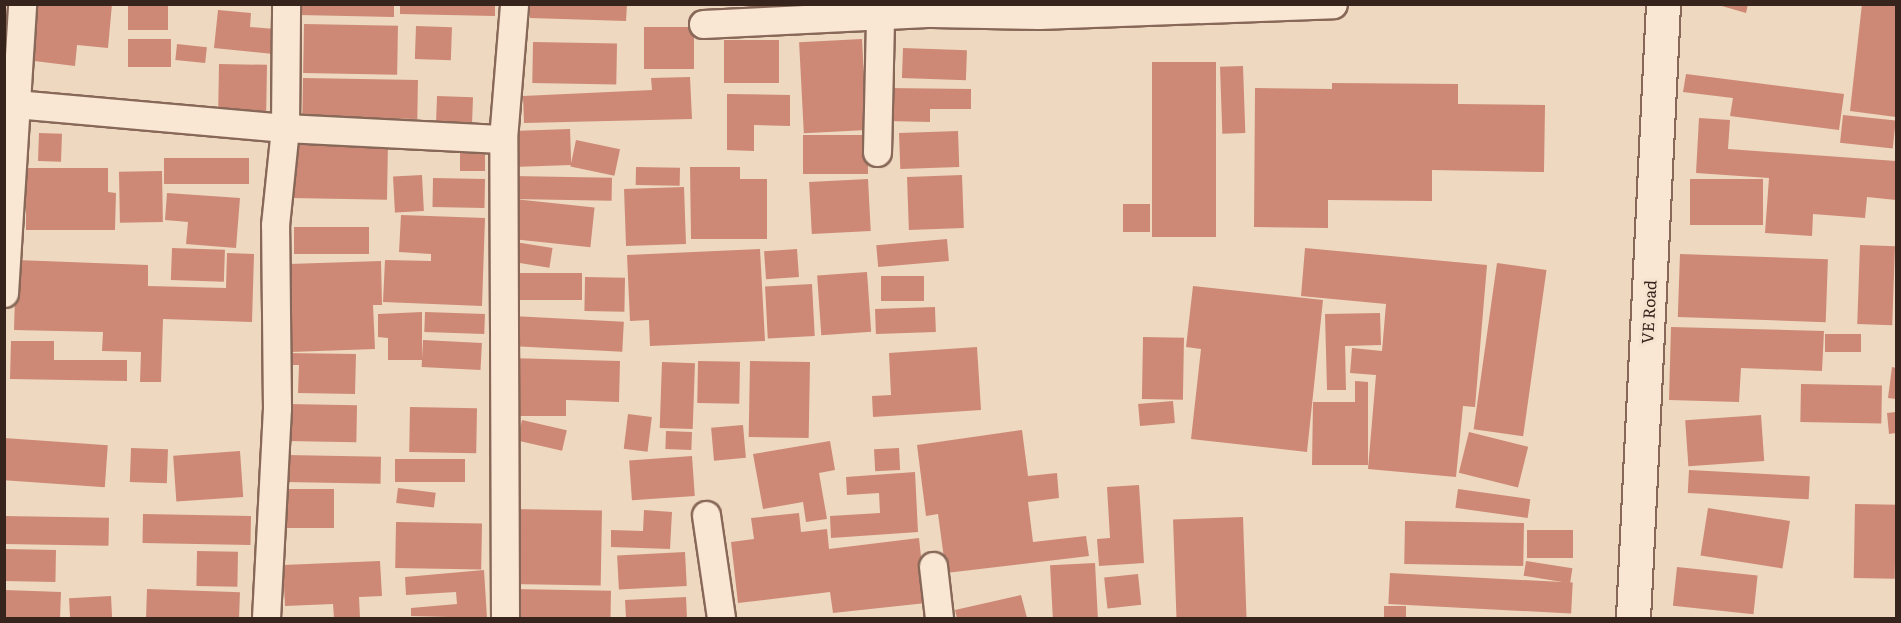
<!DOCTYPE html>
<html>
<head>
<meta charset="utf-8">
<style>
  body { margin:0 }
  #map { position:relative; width:1901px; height:623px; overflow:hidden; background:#eed8c0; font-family:Literata,serif }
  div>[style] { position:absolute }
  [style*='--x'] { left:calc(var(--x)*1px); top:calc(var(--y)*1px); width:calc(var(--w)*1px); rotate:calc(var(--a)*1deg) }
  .building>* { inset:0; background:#cd8975; transform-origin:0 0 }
  .roads { filter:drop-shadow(2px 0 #886858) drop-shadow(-2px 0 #886858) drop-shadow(0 2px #886858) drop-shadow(0 -2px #886858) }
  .minor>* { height:27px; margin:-13.5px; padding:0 13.5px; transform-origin:13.5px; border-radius:13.5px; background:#f9e7d3 }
  .secondary>* { height:33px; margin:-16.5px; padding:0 16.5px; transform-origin:16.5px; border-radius:16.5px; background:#f9e7d3 }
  span { translate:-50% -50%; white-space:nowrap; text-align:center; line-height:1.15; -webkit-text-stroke:6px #f6e3cf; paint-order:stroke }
  .street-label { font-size:16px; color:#37241c }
  .frame { position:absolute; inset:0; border:6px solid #37241c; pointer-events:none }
</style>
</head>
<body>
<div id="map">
  <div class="building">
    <i style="clip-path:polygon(31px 4px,112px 4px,108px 48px,77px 45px,75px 66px,26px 60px)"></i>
    <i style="left:128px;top:4px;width:40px;height:26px"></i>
    <i style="clip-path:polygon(300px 4px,394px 4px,394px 17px,299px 15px)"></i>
    <i style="clip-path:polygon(400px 4px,495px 4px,495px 16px,400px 14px)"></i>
    <i style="clip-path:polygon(530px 4px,627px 4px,626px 21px,530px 18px)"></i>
    <i style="clip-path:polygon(1715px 4px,1748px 4px,1746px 13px)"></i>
    <i style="clip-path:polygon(1862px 4px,1896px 4px,1896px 117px,1850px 111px)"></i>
    <i style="clip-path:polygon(218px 10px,251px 13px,250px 27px,275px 29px,273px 54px,214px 48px)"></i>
    <i style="left:304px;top:24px;width:94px;height:49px;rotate:1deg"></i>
    <i style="left:416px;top:26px;width:36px;height:33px;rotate:2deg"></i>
    <i style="left:644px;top:27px;width:50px;height:42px"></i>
    <i style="left:128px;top:39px;width:43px;height:28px"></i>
    <i style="left:862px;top:39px;width:91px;height:63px;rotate:87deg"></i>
    <i style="left:724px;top:40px;width:55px;height:43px"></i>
    <i style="left:533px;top:42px;width:84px;height:41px;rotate:1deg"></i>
    <i style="left:177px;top:44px;width:30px;height:16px;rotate:6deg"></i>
    <i style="left:903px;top:48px;width:64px;height:30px;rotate:2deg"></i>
    <i style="left:1216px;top:62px;width:175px;height:64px;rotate:90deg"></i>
    <i style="left:219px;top:64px;width:48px;height:50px;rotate:1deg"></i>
    <i style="left:1243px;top:66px;width:67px;height:23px;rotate:88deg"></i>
    <i style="clip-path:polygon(1686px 74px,1844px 94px,1839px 130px,1730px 116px,1733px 98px,1683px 92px)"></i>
    <i style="clip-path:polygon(690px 77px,692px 119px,524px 123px,523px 96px,652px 90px,651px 78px)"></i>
    <i style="left:303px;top:78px;width:115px;height:39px;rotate:1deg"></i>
    <i style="clip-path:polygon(1332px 83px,1458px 84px,1458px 104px,1545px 105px,1544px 172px,1432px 170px,1432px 201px,1328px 200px,1328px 228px,1254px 227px,1255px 88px,1332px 89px)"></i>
    <i style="clip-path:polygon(888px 88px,971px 89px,971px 109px,930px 109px,930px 122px,887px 121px)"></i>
    <i style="clip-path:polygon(727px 94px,790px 95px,790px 126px,754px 125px,754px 151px,727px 150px)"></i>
    <i style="left:437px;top:96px;width:36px;height:28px;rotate:2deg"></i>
    <i style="left:1843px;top:115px;width:53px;height:28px;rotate:6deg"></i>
    <i style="clip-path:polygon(1699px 118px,1730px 120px,1728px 149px,1896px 161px,1896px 200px,1867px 197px,1865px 218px,1813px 214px,1812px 236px,1765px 233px,1769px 178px,1696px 173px)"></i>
    <i style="left:570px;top:129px;width:36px;height:58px;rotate:88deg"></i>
    <i style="left:958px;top:131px;width:36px;height:59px;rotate:88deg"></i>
    <i style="left:39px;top:133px;width:23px;height:28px;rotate:2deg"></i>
    <i style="left:803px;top:135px;width:65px;height:39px"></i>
    <i style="left:576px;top:140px;width:45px;height:27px;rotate:12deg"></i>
    <i style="left:292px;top:141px;width:96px;height:57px;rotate:1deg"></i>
    <i style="left:460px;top:149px;width:25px;height:22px"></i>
    <i style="left:164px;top:158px;width:85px;height:26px"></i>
    <i style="left:636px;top:167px;width:44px;height:18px;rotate:1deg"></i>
    <i style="clip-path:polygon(690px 167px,740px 167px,740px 179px,767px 179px,767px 239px,691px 239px)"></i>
    <i style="clip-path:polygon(26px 168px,108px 168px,108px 192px,116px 193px,115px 230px,26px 230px)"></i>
    <i style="left:162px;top:171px;width:51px;height:43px;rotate:89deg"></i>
    <i style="left:422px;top:175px;width:36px;height:29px;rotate:87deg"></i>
    <i style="left:962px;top:175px;width:53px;height:55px;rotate:88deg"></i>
    <i style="left:513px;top:176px;width:99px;height:23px;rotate:1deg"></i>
    <i style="left:433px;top:178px;width:52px;height:29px;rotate:1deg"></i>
    <i style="left:868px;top:179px;width:52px;height:59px;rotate:87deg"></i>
    <i style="left:1690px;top:179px;width:73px;height:46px"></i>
    <i style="left:684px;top:187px;width:57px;height:60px;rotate:88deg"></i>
    <i style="clip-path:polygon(167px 193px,240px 198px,236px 248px,186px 244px,188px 222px,165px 220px)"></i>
    <i style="left:514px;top:199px;width:81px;height:40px;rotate:6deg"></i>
    <i style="left:1123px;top:204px;width:27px;height:28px"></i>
    <i style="clip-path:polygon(401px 215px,485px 218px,482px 306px,383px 302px,385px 260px,431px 261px,431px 254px,399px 252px)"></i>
    <i style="left:294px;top:227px;width:75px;height:27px"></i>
    <i style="left:947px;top:239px;width:22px;height:71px;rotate:85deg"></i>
    <i style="left:515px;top:242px;width:38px;height:20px;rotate:9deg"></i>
    <i style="left:1860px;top:245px;width:35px;height:79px;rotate:2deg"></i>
    <i style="left:172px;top:248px;width:53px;height:32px;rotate:2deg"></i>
    <i style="clip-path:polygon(1305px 248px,1487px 265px,1475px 407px,1463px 406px,1456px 477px,1368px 469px,1376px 375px,1350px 373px,1352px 348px,1382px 351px,1386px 304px,1301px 296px)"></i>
    <i style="clip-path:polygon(760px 249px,765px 341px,650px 346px,649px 320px,630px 321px,627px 255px)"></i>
    <i style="left:797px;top:249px;width:28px;height:33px;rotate:86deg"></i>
    <i style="clip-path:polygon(227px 253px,254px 254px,252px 322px,163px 319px,161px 382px,140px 382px,141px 352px,102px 351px,103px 332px,14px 330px,16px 260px,148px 265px,148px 286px,226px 288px)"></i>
    <i style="left:1680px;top:254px;width:148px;height:63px;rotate:2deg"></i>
    <i style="clip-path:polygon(381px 261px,382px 305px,373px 305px,375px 349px,291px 352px,289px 264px)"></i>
    <i style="left:1497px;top:263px;width:50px;height:168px;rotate:8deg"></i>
    <i style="left:867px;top:272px;width:60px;height:50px;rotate:86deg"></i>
    <i style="left:514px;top:273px;width:68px;height:27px"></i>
    <i style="left:881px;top:276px;width:43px;height:25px"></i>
    <i style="left:585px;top:277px;width:40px;height:34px;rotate:1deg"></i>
    <i style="left:812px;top:284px;width:52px;height:47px;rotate:87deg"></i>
    <i style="clip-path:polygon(1193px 286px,1323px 300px,1307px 452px,1191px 439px,1201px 349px,1186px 347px)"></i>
    <i style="left:935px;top:307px;width:25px;height:60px;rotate:88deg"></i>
    <i style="clip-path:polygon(422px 312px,422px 360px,388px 360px,388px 338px,378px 337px,378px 314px)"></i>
    <i style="left:425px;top:312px;width:60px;height:20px;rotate:2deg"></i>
    <i style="clip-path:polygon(1380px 313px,1381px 345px,1345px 346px,1346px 390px,1327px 390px,1325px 314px)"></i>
    <i style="left:512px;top:316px;width:112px;height:30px;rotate:3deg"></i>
    <i style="clip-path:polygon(1671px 327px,1824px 331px,1822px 371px,1741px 368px,1739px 402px,1669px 400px)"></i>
    <i style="left:1825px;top:334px;width:36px;height:18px"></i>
    <i style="left:1143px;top:337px;width:41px;height:62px;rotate:1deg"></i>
    <i style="left:423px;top:340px;width:59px;height:27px;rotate:3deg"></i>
    <i style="clip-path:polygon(11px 341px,54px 341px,54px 360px,127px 360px,127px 381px,10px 379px)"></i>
    <i style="clip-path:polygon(977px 347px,981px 410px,873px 417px,872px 396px,891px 395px,889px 353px)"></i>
    <i style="clip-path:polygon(284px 353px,356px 354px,355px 394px,298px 393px,299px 365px,283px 365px)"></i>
    <i style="clip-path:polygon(508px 358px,620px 361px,619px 402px,566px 400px,566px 416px,518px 416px,518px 382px,507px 381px)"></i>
    <i style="left:698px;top:361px;width:42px;height:42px;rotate:1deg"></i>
    <i style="left:750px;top:361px;width:60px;height:76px;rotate:1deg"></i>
    <i style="left:662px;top:362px;width:33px;height:66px;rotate:2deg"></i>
    <i style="clip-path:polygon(1892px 367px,1896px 368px,1896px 399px,1888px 398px)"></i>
    <i style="clip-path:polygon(1355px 381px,1368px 382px,1368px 465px,1312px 465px,1313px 402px,1355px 402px)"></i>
    <i style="left:1801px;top:384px;width:81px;height:38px;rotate:1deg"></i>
    <i style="left:1173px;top:401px;width:22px;height:35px;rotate:85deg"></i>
    <i style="left:287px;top:404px;width:70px;height:37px;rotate:1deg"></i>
    <i style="left:410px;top:407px;width:67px;height:45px;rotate:1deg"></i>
    <i style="clip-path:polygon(1896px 412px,1896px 433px,1889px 434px,1887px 413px)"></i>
    <i style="left:628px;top:414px;width:24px;height:35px;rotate:7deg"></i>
    <i style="left:1761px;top:415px;width:46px;height:76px;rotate:86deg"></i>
    <i style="left:522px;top:420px;width:46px;height:21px;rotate:13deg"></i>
    <i style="left:743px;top:425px;width:33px;height:32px;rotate:85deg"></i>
    <i style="clip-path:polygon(1022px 430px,1028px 476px,1057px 473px,1059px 498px,1028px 502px,1033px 542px,1086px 536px,1089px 556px,946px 573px,938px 514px,926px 516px,917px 445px)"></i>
    <i style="left:666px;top:431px;width:26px;height:18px;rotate:2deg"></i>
    <i style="left:1469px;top:432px;width:61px;height:42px;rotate:14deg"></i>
    <i style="left:4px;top:438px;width:104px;height:42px;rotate:4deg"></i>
    <i style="clip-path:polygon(830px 441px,835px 470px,819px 473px,827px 519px,806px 522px,803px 502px,763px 509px,753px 454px)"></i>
    <i style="left:131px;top:448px;width:37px;height:34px;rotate:2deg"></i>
    <i style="left:899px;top:448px;width:22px;height:25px;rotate:87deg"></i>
    <i style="left:240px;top:451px;width:46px;height:67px;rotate:86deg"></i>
    <i style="left:286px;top:455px;width:95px;height:27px;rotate:1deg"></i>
    <i style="left:692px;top:456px;width:40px;height:63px;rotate:86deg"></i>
    <i style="left:395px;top:459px;width:70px;height:23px"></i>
    <i style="left:1689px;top:470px;width:121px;height:23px;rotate:3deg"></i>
    <i style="clip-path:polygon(915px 472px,918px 532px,831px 538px,830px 516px,880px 513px,879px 493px,847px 495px,846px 477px)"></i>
    <i style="clip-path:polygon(1139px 485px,1144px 563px,1099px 566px,1097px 539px,1110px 538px,1107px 487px)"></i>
    <i style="left:398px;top:488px;width:38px;height:15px;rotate:7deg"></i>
    <i style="left:281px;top:489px;width:53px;height:39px"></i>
    <i style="left:1458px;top:489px;width:73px;height:19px;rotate:8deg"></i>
    <i style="left:1855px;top:504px;width:41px;height:74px;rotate:1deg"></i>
    <i style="left:1708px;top:508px;width:83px;height:48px;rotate:9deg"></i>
    <i style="left:511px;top:509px;width:91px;height:75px;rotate:1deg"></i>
    <i style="clip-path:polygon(644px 510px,672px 512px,670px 549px,611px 547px,611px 530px,643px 531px)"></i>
    <i style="clip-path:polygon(799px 513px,801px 532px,827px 529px,829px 549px,919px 538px,926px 603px,833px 613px,830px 592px,738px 603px,731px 542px,754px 539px,751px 518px)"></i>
    <i style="left:143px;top:514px;width:108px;height:29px;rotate:1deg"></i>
    <i style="left:4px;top:516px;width:105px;height:28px;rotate:1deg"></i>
    <i style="left:1243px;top:517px;width:101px;height:70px;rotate:88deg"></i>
    <i style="left:1405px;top:521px;width:119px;height:43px;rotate:1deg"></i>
    <i style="left:396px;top:522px;width:86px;height:46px;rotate:1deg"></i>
    <i style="left:1527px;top:530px;width:46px;height:28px"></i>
    <i style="left:4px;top:549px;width:52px;height:32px;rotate:1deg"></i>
    <i style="left:197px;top:551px;width:41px;height:35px;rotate:1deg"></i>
    <i style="left:685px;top:552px;width:34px;height:68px;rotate:87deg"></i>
    <i style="clip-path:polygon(380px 561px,382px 596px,359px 597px,360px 618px,334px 618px,333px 604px,285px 606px,283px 565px)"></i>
    <i style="left:1526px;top:561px;width:47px;height:15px;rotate:9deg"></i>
    <i style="left:1095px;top:563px;width:55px;height:45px;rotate:87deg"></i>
    <i style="left:1677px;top:567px;width:81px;height:39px;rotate:6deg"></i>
    <i style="clip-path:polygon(484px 570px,487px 618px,411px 616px,411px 608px,457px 604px,456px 592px,406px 595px,405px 577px)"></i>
    <i style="left:1390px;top:573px;width:183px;height:31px;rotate:3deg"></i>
    <i style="left:1138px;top:574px;width:31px;height:34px;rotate:84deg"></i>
    <i style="left:147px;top:589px;width:93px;height:29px;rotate:2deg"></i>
    <i style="left:512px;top:589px;width:99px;height:29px;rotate:1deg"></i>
    <i style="left:4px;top:590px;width:57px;height:28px;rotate:2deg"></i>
    <i style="clip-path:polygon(1021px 595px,1027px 618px,957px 618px,955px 610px)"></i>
    <i style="left:111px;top:596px;width:22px;height:42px;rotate:87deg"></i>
    <i style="clip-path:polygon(686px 597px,687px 618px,626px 618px,625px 600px)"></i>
    <i style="left:1384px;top:606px;width:22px;height:12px"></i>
  </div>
  <div class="roads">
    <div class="minor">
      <i style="--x:703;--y:24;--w:229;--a:-2.8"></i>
      <i style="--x:932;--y:13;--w:107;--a:1.1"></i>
      <i style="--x:1039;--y:15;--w:294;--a:-2.1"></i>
      <i style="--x:4;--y:103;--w:282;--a:5.1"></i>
      <i style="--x:285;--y:128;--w:218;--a:2.9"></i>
      <i style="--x:877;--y:152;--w:136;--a:-88.7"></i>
      <i style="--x:4;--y:293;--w:290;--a:-86.4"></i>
      <i style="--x:706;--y:515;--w:104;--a:81.7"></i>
      <i style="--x:933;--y:566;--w:52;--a:83.4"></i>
      <i style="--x:266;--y:618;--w:210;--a:-87"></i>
      <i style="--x:277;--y:408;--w:183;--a:-90.6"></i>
      <i style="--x:275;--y:225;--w:98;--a:-84.1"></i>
      <i style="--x:285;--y:128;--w:124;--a:-89.5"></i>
      <i style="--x:505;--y:618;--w:479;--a:-90.2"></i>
      <i style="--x:503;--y:139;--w:135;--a:-85.3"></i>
    </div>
    <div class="secondary">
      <i style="--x:1633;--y:618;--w:615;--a:-87.2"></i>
    </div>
  </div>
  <div class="street-label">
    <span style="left:1648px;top:312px;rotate:-87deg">VE Road</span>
  </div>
  <div class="frame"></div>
</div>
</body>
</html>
